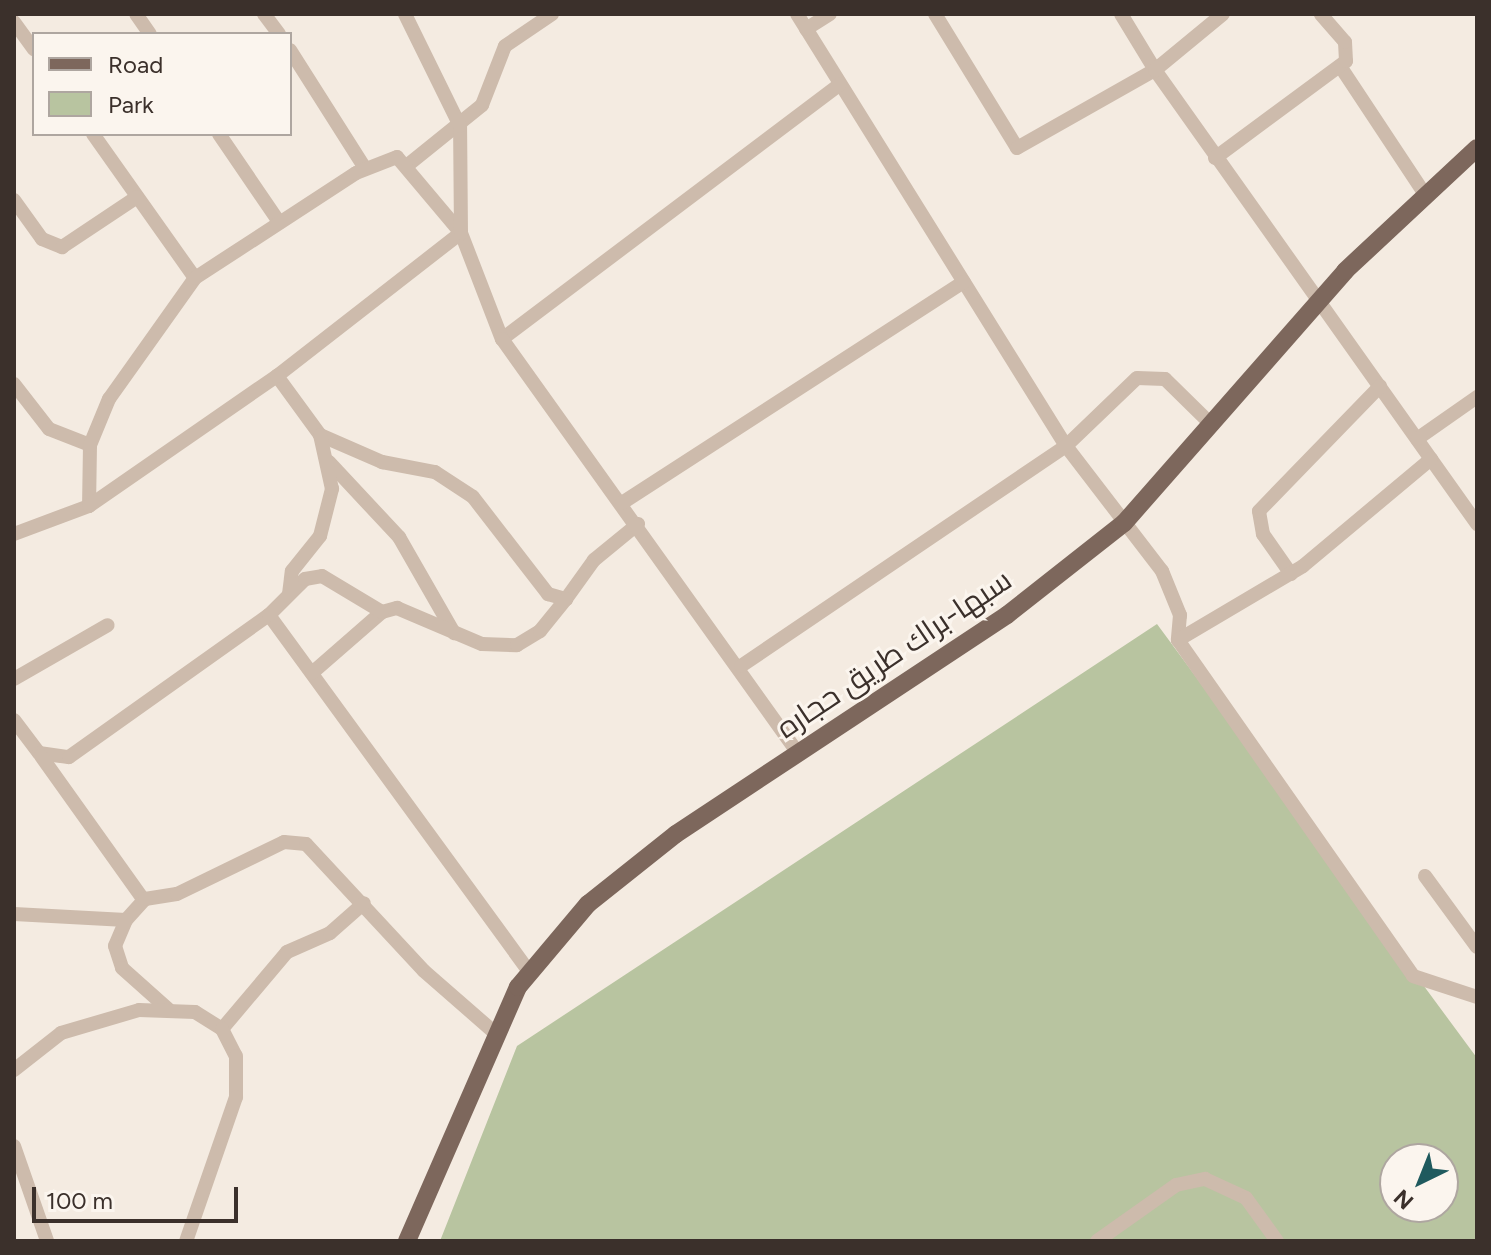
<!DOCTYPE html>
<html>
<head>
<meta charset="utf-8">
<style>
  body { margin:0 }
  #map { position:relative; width:1491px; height:1255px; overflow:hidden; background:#f4ebe1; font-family:Figtree,Cairo,sans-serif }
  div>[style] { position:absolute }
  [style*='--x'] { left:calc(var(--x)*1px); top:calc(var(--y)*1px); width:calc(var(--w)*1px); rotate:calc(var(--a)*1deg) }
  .green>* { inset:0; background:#b8c4a0 }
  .minor>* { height:14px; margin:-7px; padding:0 7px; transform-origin:7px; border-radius:7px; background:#cdbbac }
  .major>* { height:18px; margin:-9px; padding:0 9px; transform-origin:9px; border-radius:9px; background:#7d675c }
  span { translate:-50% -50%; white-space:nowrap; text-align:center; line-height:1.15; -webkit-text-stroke:6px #fbf5ee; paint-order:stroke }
  .street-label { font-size:30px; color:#3b302b }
  .frame { position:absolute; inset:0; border:16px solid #3b302b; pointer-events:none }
  .legend { position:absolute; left:32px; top:32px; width:260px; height:104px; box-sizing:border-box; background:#fbf5ee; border:2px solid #aea6a0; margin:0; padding:10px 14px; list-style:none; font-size:24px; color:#3b302b }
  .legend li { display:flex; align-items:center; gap:16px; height:40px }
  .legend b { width:40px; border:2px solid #aea6a0 }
  .north { position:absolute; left:1379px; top:1143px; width:80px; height:80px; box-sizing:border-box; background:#fbf5ee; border:2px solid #aea6a0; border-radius:50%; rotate:223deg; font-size:22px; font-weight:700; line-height:32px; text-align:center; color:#3b302b }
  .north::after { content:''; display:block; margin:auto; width:28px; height:36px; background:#1f5a5e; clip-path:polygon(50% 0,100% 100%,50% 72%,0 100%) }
  .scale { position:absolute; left:32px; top:1187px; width:206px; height:36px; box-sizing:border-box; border:4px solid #3b302b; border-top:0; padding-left:10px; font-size:24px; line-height:28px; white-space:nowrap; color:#3b302b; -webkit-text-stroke:6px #fbf5ee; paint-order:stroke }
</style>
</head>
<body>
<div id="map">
  <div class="green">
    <i style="clip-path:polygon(evenodd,1157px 624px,1477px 1058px,1477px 1241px,440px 1241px,517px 1046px,1157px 624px,1395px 1159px,1443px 1159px,1443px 1207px,1395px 1207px,1395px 1159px)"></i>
  </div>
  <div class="minor">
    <i style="--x:136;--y:14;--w:24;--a:55"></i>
    <i style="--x:264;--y:14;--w:25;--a:53"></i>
    <i style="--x:797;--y:14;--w:509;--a:58.09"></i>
    <i style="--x:1066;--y:446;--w:158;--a:52.5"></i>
    <i style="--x:1162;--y:571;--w:48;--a:67.8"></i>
    <i style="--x:1180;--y:615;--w:25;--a:95"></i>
    <i style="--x:1178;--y:640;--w:410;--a:55"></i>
    <i style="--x:1413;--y:976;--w:67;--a:18.2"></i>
    <i style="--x:935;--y:14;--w:157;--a:58.5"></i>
    <i style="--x:1017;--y:148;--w:159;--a:-29.5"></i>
    <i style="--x:1155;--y:70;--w:557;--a:54.65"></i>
    <i style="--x:1121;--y:14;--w:66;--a:58.7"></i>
    <i style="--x:1155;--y:70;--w:88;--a:-39.5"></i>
    <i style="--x:14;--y:22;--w:34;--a:54"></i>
    <i style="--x:806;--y:29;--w:28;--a:-32"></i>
    <i style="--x:290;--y:50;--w:140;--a:57.6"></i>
    <i style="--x:1340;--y:66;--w:152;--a:56.5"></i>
    <i style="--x:93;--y:134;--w:176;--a:54.7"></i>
    <i style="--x:219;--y:134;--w:107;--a:55.7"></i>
    <i style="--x:1215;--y:158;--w:163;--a:-36.5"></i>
    <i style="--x:1346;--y:61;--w:19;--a:-93"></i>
    <i style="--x:1345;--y:42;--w:37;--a:-131"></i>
    <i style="--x:409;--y:164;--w:94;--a:-38.9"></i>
    <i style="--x:482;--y:105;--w:63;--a:-68.7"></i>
    <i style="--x:505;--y:46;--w:57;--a:-34.2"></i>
    <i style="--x:14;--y:200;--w:48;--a:54.3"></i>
    <i style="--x:42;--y:239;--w:22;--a:22"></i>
    <i style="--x:62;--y:247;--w:90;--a:-33.7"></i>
    <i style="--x:502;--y:339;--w:423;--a:-37"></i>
    <i style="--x:277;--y:376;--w:73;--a:53.9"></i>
    <i style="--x:320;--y:435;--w:68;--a:23.5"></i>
    <i style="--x:382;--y:462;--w:54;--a:10.7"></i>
    <i style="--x:435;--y:472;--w:45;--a:33.3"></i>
    <i style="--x:473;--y:497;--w:123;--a:52.3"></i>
    <i style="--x:548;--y:594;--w:19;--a:16"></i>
    <i style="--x:566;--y:599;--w:48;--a:-54.3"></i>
    <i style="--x:594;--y:560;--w:57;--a:-39.3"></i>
    <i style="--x:14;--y:384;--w:57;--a:52.1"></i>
    <i style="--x:49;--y:429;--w:44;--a:21.3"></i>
    <i style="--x:90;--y:445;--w:61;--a:90.9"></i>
    <i style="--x:1417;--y:439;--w:73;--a:-35"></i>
    <i style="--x:90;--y:445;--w:50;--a:-67.6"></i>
    <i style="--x:109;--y:399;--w:148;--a:-54.6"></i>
    <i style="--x:195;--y:278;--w:192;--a:-33.1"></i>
    <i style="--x:356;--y:173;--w:44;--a:-21.3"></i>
    <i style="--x:397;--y:157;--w:99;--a:49.9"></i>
    <i style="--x:461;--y:233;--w:114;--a:68.9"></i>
    <i style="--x:502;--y:339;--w:509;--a:54.44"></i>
    <i style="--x:329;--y:462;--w:103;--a:47"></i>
    <i style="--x:399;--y:537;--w:111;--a:60.2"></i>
    <i style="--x:622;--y:503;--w:407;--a:-32.9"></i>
    <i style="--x:14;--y:534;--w:80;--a:-20.5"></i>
    <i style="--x:89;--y:506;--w:229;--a:-34.7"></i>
    <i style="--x:277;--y:376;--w:233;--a:-37.9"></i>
    <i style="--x:461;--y:233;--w:107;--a:-90.5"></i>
    <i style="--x:460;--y:126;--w:125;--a:-116.2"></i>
    <i style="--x:1291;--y:574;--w:49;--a:-125"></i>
    <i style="--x:1263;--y:534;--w:23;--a:-100"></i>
    <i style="--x:1259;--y:511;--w:174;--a:-45.9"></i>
    <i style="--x:289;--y:594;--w:23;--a:-83"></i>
    <i style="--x:292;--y:571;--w:45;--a:-51.3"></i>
    <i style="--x:320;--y:536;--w:49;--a:-75.7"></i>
    <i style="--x:332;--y:489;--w:55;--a:-102.5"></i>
    <i style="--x:269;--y:615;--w:441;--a:53.9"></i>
    <i style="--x:1178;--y:640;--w:145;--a:-30.6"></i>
    <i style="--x:1303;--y:566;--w:167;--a:-39.9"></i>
    <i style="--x:741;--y:666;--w:392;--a:-34.1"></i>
    <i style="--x:1066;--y:446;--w:98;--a:-43.8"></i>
    <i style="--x:1137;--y:378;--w:28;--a:2"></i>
    <i style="--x:1165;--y:379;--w:66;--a:44.4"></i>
    <i style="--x:312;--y:673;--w:93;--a:-41.1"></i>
    <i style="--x:382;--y:612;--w:16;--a:-15"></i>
    <i style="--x:397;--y:608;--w:92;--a:23"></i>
    <i style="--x:482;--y:644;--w:35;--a:2"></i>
    <i style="--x:517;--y:645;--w:27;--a:-31"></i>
    <i style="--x:540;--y:631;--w:41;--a:-50.9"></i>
    <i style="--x:14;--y:679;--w:108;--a:-29.9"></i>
    <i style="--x:14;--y:720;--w:41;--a:52.9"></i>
    <i style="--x:39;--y:753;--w:30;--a:8"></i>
    <i style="--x:69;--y:757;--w:245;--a:-35.4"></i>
    <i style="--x:269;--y:615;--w:51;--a:-45"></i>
    <i style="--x:305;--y:579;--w:17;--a:-10"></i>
    <i style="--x:322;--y:576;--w:70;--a:31"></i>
    <i style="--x:41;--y:756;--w:176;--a:54.5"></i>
    <i style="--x:1425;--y:876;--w:88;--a:53.8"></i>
    <i style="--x:14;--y:914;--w:112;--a:3.1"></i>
    <i style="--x:126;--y:920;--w:28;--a:-48"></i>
    <i style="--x:145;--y:899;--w:32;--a:-9"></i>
    <i style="--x:177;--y:894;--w:119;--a:-25.9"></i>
    <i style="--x:284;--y:842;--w:22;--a:5"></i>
    <i style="--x:306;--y:844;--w:173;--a:47.1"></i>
    <i style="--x:424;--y:971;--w:93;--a:41.1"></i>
    <i style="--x:126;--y:920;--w:28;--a:113"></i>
    <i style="--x:115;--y:946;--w:23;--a:72"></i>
    <i style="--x:122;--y:968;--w:62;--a:41.7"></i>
    <i style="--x:222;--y:1029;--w:101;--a:-49.8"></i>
    <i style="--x:287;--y:952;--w:47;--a:-23.8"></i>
    <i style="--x:330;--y:933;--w:45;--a:-41.4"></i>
    <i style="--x:14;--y:1070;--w:60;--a:-38.2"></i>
    <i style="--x:61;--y:1033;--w:81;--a:-16.4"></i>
    <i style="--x:139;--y:1010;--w:56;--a:2"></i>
    <i style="--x:195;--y:1012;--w:32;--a:32"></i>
    <i style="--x:222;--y:1029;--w:30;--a:63"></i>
    <i style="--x:236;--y:1056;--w:41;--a:90"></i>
    <i style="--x:236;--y:1097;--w:152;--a:109.1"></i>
    <i style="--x:14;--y:1146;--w:101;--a:70.8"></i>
    <i style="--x:1097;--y:1241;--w:97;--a:-35.3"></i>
    <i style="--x:1176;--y:1185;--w:30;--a:-12"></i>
    <i style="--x:1205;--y:1179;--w:45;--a:24.9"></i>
    <i style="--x:1246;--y:1198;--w:53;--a:54.2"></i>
  </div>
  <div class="major">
    <i style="--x:407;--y:1241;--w:277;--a:-66.4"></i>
    <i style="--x:518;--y:987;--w:109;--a:-49.9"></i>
    <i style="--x:588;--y:904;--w:112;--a:-38.5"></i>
    <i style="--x:676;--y:834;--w:397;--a:-33.5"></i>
    <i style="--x:1007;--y:615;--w:149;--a:-38.2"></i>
    <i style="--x:1124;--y:523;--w:335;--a:-48.7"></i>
    <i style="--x:1345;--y:271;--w:180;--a:-43"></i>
  </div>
  <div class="street-label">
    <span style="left:894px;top:654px;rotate:-34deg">سبها-براك طريق حجاره</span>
  </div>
  <div class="frame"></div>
  <ul class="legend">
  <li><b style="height:10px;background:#7d675c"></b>Road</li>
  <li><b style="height:22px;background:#b8c4a0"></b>Park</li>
  </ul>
  <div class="north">N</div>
  <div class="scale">100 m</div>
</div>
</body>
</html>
